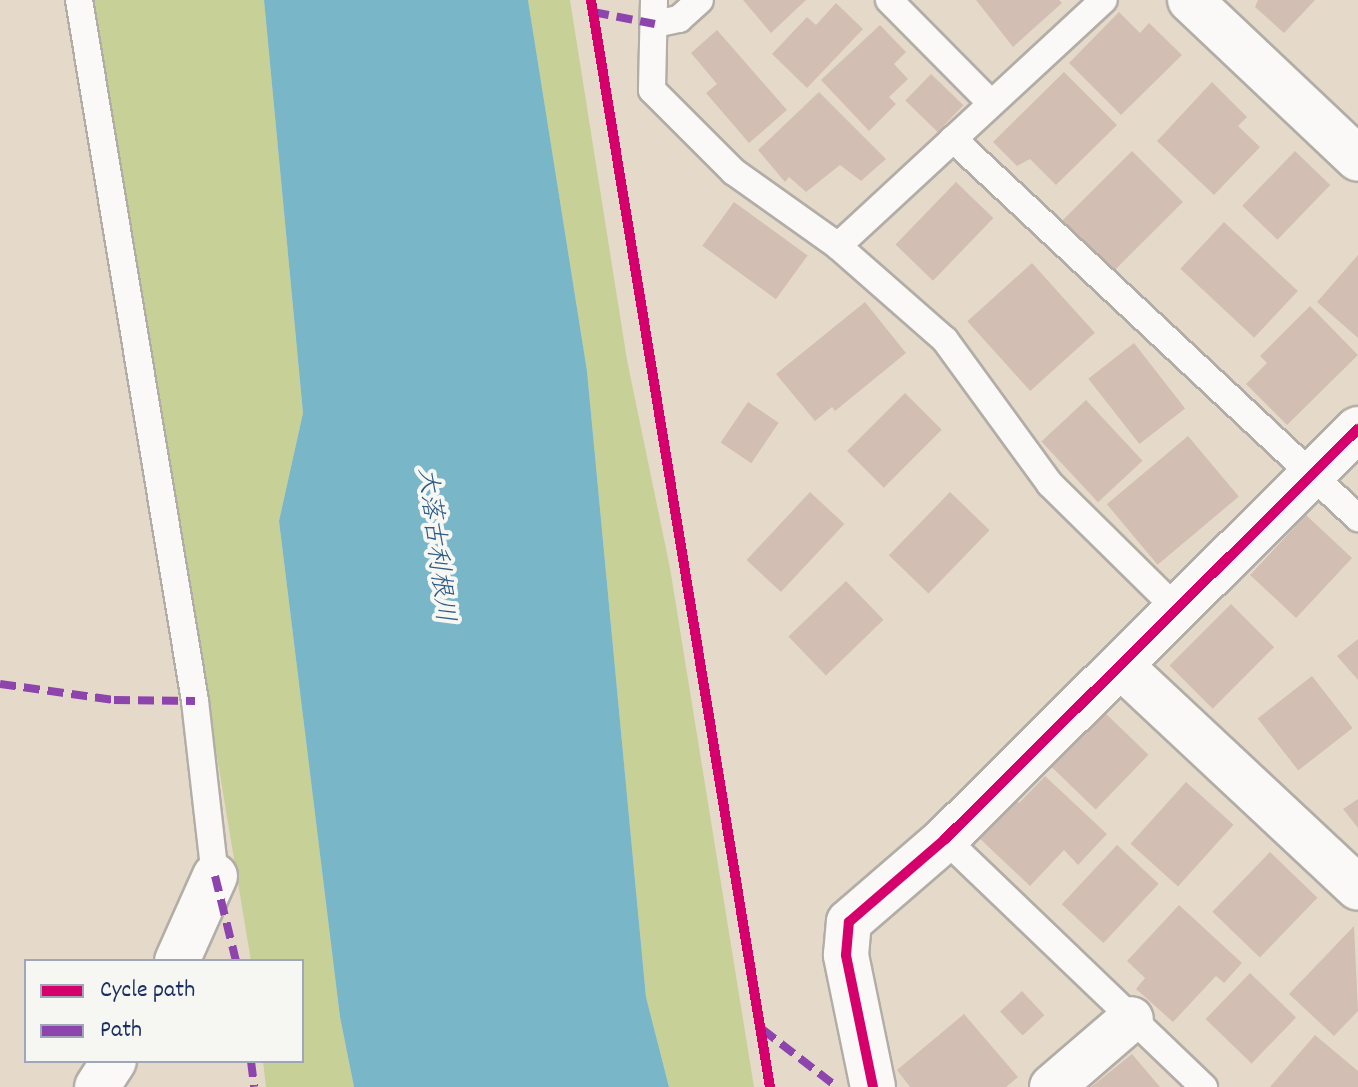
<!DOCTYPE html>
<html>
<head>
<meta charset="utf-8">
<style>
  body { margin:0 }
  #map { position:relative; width:1358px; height:1087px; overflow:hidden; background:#e5dac9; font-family:Dekko,"Klee One",sans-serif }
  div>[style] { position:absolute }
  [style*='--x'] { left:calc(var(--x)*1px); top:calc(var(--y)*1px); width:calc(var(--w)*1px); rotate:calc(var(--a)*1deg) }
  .green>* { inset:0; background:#c6d097 }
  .water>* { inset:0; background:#78b6c8 }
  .building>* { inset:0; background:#d3beb4; transform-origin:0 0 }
  .roads { filter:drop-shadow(2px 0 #b2ada7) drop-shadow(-2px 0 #b2ada7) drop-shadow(0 2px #b2ada7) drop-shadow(0 -2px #b2ada7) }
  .service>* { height:26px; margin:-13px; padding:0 13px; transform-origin:13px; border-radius:13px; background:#fbf9f7 }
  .minor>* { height:44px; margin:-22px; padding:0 22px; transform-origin:22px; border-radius:22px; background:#fbf9f7 }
  .quiet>* { height:8px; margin-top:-4px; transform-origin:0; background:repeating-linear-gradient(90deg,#8e44ad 0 16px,transparent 0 24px) }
  .cycleway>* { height:10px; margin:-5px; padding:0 5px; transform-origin:5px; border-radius:5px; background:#d6006c }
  span { translate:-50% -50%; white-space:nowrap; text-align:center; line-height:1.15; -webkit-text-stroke:8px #f6f6f2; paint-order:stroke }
  .water-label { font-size:26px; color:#2b5983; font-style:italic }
  .legend { position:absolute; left:24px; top:959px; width:280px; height:104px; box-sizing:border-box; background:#f6f6f2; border:2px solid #9ea6b7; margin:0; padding:10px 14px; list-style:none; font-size:24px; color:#1b2f5e }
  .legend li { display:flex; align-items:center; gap:16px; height:40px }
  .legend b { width:40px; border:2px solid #9ea6b7 }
</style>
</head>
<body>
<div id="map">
  <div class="green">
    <i style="clip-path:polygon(91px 0,264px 0,303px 413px,279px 521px,340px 1017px,354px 1087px,266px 1087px,263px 1061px,302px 1061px,302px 961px,251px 961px)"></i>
    <i style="clip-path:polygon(528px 0,570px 0,627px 360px,670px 568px,754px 1087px,669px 1087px,646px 997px,587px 371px)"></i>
  </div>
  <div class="water">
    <i style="clip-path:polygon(264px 0,528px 0,587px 371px,646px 997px,669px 1087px,354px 1087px,340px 1017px,279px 521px,303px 413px)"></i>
  </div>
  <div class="building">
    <i style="clip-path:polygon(743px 0,806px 0,771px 33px)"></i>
    <i style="clip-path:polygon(976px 0,1059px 0,1062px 3px,1013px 47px)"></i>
    <i style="clip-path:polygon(1258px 0,1315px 0,1284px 33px,1255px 7px)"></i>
    <i style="clip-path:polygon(836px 3px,863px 29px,807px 88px,772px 54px,807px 17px,816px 25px)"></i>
    <i style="clip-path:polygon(1119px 12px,1140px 33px,1149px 23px,1182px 55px,1121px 115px,1069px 63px)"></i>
    <i style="clip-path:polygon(880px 25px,906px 52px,894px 64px,908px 79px,889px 97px,896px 104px,869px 131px,821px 80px)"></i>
    <i style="clip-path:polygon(717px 30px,787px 110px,749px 143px,706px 93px,717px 84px,691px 53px)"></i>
    <i style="clip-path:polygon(1064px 72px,1117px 125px,1056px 185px,1030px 159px,1017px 166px,993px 142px)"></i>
    <i style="left:931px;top:74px;width:45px;height:37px;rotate:44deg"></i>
    <i style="clip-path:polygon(1212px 82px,1247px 117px,1238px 126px,1260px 147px,1214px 195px,1157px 141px)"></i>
    <i style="clip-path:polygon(819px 92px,886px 159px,861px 181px,840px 165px,806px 192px,789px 177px,785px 182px,758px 150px)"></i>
    <i style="left:1132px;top:151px;width:72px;height:98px;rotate:45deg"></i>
    <i style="left:1295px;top:151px;width:49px;height:76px;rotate:44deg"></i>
    <i style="left:956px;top:182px;width:52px;height:87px;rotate:44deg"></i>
    <i style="left:734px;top:202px;width:91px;height:54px;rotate:36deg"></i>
    <i style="left:1224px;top:222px;width:101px;height:64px;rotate:43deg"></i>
    <i style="clip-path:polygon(1358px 255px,1358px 338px,1317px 302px)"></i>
    <i style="left:1032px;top:263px;width:94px;height:87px;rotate:48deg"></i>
    <i style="clip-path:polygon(865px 302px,906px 353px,835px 411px,832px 407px,815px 421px,776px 374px)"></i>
    <i style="clip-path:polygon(1310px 306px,1358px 355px,1287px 425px,1246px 384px,1267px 363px,1260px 356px)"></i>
    <i style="left:1134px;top:343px;width:83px;height:58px;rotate:52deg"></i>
    <i style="left:905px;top:393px;width:52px;height:82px;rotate:45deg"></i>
    <i style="left:1086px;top:400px;width:83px;height:61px;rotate:47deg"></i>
    <i style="left:748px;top:402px;width:37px;height:49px;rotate:34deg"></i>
    <i style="left:1188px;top:436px;width:79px;height:106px;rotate:50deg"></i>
    <i style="left:810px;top:492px;width:47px;height:93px;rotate:43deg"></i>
    <i style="left:950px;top:492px;width:55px;height:88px;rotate:44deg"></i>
    <i style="left:1306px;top:515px;width:63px;height:82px;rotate:43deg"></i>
    <i style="left:846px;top:581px;width:54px;height:80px;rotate:46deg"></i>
    <i style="left:1231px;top:604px;width:61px;height:87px;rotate:45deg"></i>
    <i style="clip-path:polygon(1358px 639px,1358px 680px,1337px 656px)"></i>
    <i style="left:1312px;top:676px;width:66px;height:69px;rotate:52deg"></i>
    <i style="left:1101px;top:709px;width:66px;height:76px;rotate:44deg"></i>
    <i style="clip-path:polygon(1045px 776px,1107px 834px,1078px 865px,1064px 850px,1030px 886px,977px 836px,1013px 798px,1019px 803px)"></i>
    <i style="left:1186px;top:782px;width:64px;height:83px;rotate:42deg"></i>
    <i style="clip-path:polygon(1358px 799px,1358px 828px,1343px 809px)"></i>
    <i style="left:1117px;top:845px;width:57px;height:81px;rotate:43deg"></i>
    <i style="left:1270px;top:852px;width:66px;height:83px;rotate:44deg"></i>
    <i style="clip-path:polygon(1179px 905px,1242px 963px,1224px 983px,1216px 976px,1173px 1022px,1136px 989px,1145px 978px,1127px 961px)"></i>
    <i style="clip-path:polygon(1354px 926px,1358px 1011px,1334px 1036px,1289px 994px)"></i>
    <i style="left:1250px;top:973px;width:64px;height:64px;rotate:44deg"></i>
    <i style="left:1022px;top:991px;width:33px;height:30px;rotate:47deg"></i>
    <i style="clip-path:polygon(964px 1014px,1018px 1077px,1006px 1087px,910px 1087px,897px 1070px)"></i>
    <i style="clip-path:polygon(1315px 1035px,1358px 1071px,1358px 1087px,1270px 1087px)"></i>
    <i style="clip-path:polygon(1132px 1054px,1160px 1087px,1091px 1087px)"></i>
  </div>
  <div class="roads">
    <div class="service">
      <i style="--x:79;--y:0;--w:711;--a:80.6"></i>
      <i style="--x:195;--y:701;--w:176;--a:83.5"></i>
      <i style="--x:654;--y:0;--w:90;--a:91.3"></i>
      <i style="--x:652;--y:90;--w:116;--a:45"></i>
      <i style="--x:734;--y:172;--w:128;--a:35.4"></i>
      <i style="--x:838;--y:246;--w:142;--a:41.3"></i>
      <i style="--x:945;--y:340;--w:178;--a:53.9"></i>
      <i style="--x:1050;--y:484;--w:181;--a:44.6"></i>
      <i style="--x:889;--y:0;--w:144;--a:45.3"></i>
      <i style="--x:655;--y:24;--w:25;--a:-12"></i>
      <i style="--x:679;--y:19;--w:28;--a:-42"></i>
      <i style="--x:953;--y:139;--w:555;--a:43.1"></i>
      <i style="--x:838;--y:246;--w:362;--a:-42.8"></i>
      <i style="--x:945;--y:839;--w:359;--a:43.8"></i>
    </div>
    <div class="minor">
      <i style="--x:1190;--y:0;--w:231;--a:43.4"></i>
      <i style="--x:1122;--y:667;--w:323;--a:43.1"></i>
      <i style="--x:177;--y:961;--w:93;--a:-65.9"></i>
      <i style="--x:97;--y:1087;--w:31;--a:-57"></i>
      <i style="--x:873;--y:1087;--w:135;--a:-101.6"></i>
      <i style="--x:846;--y:955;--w:33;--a:-85"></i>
      <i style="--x:849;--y:922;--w:127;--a:-40.8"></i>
      <i style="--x:945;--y:839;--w:582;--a:-44.79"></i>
      <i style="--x:1052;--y:1087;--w:104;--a:-40.7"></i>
    </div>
  </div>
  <div class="quiet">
    <i style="--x:593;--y:12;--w:63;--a:11"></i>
    <i style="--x:0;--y:684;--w:115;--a:8"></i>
    <i style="--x:114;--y:700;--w:81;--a:0.7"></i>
    <i style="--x:215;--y:876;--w:88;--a:76.1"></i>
    <i style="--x:762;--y:1029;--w:95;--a:37.7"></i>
    <i style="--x:251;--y:1061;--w:26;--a:83"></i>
  </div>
  <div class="cycleway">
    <i style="--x:591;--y:0;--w:1102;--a:80.65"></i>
    <i style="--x:873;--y:1087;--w:135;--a:-101.6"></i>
    <i style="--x:846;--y:955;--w:33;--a:-85"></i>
    <i style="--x:849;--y:922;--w:127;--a:-40.8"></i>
    <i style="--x:945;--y:839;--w:582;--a:-44.79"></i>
  </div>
  <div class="water-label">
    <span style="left:434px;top:545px;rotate:83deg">大落古利根川</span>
  </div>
  <ul class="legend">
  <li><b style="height:10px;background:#d6006c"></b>Cycle path</li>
  <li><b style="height:10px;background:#8e44ad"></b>Path</li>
  </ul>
</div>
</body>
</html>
